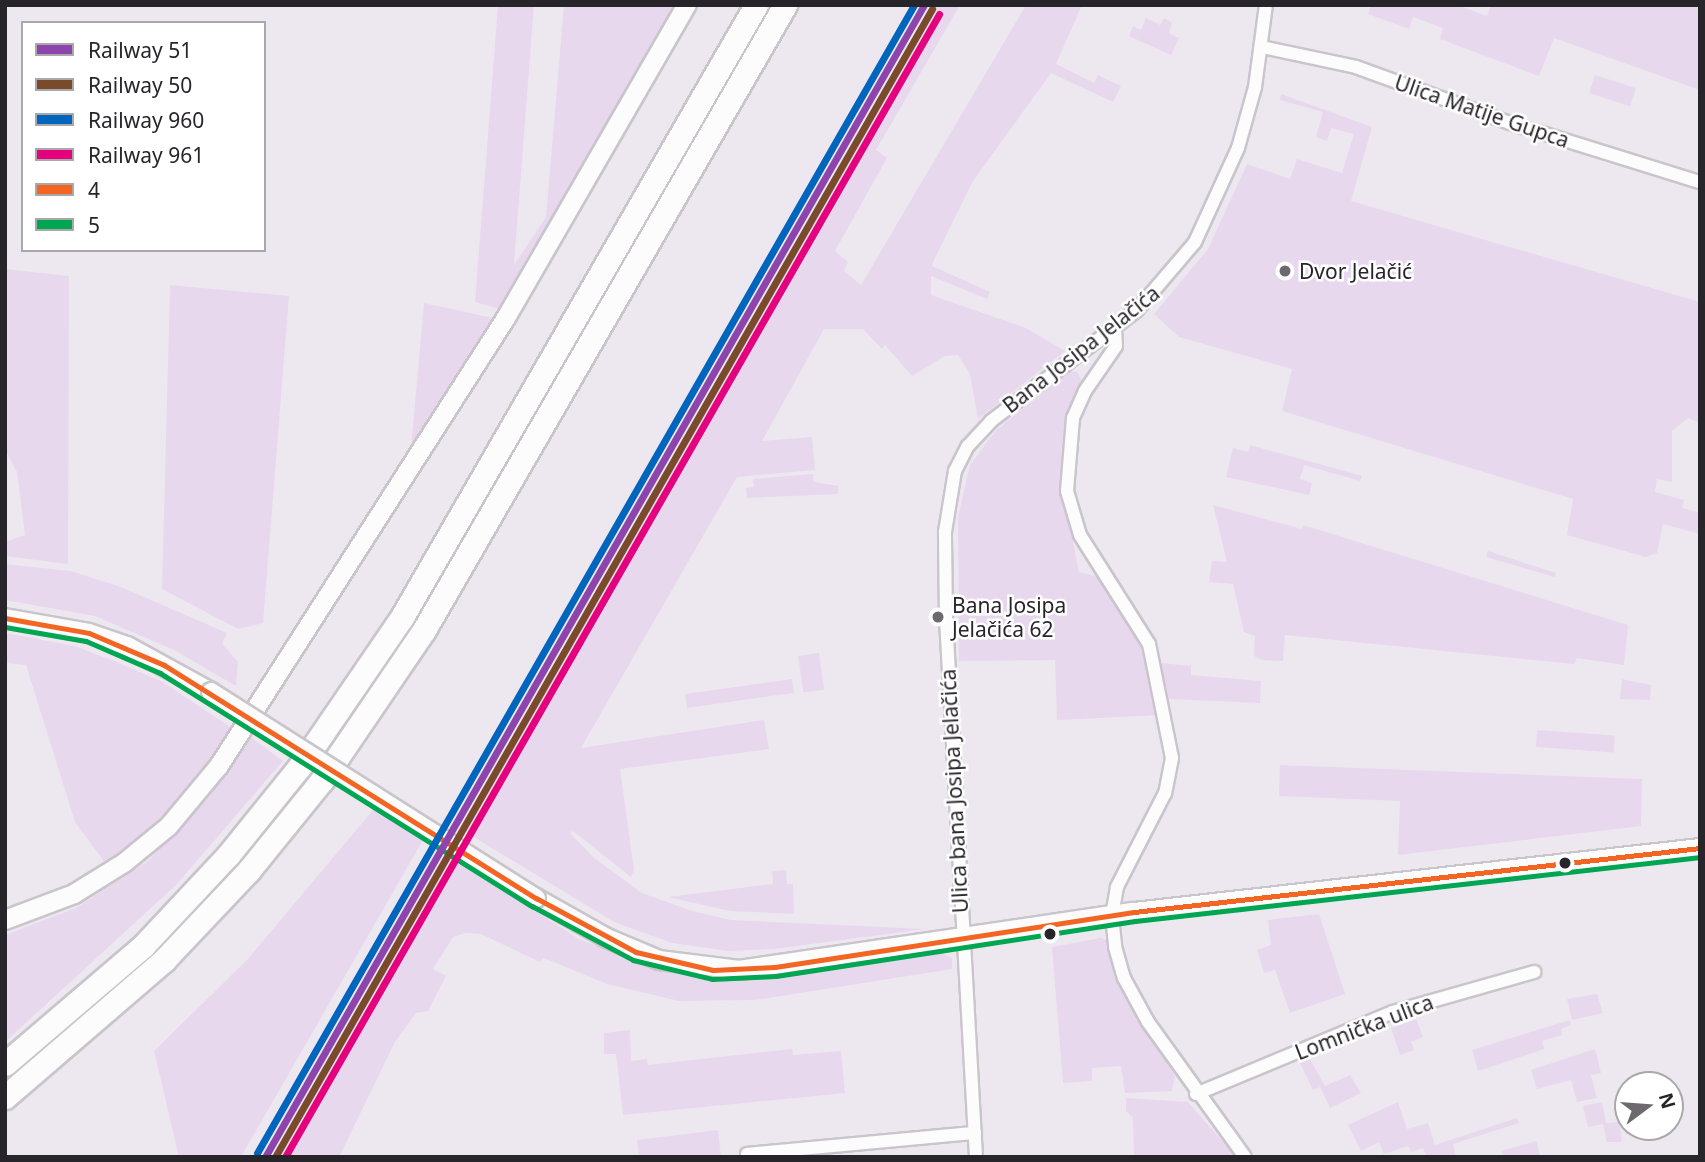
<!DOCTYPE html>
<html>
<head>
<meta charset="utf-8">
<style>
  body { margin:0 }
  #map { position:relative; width:1705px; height:1162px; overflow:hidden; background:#ede8f0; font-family:"Noto Sans",sans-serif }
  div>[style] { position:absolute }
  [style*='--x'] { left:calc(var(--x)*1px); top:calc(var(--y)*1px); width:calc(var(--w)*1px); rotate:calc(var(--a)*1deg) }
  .green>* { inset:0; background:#e7d8ee; transform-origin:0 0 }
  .roads { filter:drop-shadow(2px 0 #c9c5cb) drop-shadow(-2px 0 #c9c5cb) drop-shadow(0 2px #c9c5cb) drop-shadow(0 -2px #c9c5cb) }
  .street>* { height:12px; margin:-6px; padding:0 6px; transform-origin:6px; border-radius:6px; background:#fcfcfd }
  .secondary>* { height:18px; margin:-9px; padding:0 9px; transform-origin:9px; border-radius:9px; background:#fcfcfd }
  .highway>* { height:23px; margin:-11.5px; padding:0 11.5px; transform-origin:11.5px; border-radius:11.5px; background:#fcfcfd }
  .bridges { filter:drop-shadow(2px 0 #c9c5cb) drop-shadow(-2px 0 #c9c5cb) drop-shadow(0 2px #c9c5cb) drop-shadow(0 -2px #c9c5cb) }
  .secondary-bridge>* { height:18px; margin:-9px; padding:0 9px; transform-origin:9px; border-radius:9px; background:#fcfcfd }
  .bus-1>* { height:5px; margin:-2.5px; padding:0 2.5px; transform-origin:2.5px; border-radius:2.5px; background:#f26522 }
  .bus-2>* { height:5px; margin:-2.5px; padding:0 2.5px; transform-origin:2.5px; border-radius:2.5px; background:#00a651 }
  .rail-1>* { height:7px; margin:-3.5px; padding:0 3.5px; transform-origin:3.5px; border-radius:3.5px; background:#8e44ad }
  .rail-2>* { height:7px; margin:-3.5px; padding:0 3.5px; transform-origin:3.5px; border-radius:3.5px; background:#7a4b2a }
  .rail-3>* { height:7px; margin:-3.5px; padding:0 3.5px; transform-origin:3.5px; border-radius:3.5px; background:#0065bd }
  .rail-4>* { height:7px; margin:-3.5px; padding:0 3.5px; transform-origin:3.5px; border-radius:3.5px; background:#e5007d }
  .dots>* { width:19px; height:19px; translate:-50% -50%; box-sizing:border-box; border:4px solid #fff; border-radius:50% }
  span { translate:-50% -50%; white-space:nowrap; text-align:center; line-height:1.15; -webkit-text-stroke:5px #fff; paint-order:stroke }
  .street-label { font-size:21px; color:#28252a }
  .poi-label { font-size:21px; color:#28252a }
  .left { translate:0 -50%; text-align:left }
  .frame { position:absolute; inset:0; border:7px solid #28252a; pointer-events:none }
  .legend { position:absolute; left:21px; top:21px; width:245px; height:231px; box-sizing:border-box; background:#fff; border:2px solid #a9a8aa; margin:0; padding:9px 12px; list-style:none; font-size:21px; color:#28252a }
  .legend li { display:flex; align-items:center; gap:14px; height:35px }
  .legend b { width:35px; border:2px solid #a9a8aa }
  .north { position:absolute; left:1614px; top:1071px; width:70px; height:70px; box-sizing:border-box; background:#fff; border:2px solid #a9a8aa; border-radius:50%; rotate:74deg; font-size:19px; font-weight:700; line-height:28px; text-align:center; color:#28252a }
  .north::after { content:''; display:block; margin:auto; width:24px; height:32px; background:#6d696f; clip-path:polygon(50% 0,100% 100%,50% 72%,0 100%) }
</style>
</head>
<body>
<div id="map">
  <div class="green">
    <i style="clip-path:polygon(498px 5px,534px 5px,514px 265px,546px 217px,564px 5px,675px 5px,503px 310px,475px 302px)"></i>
    <i style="clip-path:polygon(933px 5px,960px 5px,876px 150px,887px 158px,835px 251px,848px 262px,844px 271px,861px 285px,1026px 5px,1082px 5px,1056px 64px,1094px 83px,1098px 75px,1121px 86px,1113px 102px,1051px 73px,973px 181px,933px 262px,932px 266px,990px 292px,987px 299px,931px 276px,931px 295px,1026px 328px,1065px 351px,978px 419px,970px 374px,958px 355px,945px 356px,912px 376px,885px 345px,882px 349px,863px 329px,824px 329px,762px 441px,812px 437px,815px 470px,737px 477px,581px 748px,764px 720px,769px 749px,620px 769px,634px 870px,631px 877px,573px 831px,570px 833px,594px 858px,642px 893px,692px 911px,731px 920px,925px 929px,774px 949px,728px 951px,672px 943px,614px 922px,462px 830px)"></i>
    <i style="clip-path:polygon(1371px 5px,1457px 5px,1487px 16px,1491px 5px,1700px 5px,1700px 90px,1554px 38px,1539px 76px,1440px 39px,1443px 28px,1413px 17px,1409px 29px,1368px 14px)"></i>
    <i style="clip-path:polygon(1146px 18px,1160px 25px,1164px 18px,1172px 23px,1169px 33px,1179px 38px,1171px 55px,1129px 36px,1133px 26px,1141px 30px)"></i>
    <i style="left:1595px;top:75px;width:43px;height:19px;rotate:18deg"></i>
    <i style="clip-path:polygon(1281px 94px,1372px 127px,1351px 201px,1700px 302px,1700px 423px,1688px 418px,1672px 431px,1672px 482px,1657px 479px,1655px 492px,1684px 500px,1682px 508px,1698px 512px,1700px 534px,1663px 524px,1657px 553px,1646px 557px,1567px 535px,1573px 499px,1282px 411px,1292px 369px,1179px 337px,1154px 314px,1208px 249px,1247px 164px,1290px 179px,1297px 159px,1342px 173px,1354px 134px,1331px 128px,1327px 141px,1316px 137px,1323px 112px,1280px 100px)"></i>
    <i style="clip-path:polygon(5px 269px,69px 276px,68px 564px,5px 556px,5px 542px,25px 535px,17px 472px,5px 450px)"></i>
    <i style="clip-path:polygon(170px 285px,289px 296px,263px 623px,238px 629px,162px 589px)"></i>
    <i style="clip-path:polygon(424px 303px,497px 319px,411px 448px)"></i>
    <i style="clip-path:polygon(1070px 371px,1077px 372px,1083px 382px,1064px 430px,1060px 476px,1079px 572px,1099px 577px,1145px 648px,1162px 715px,1057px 720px,1055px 660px,959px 661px,958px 517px,970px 465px,996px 430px)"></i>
    <i style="clip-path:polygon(1250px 445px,1330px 467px,1362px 476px,1360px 481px,1304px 465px,1300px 479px,1312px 483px,1309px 495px,1226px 477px,1233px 448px,1248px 452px)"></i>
    <i style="clip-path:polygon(813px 474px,814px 482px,838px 486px,838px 494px,747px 498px,746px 488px,754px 487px,753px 479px)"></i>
    <i style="clip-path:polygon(1213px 505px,1302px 529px,1303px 525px,1628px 625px,1624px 665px,1577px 658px,1574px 664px,1285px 635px,1283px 661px,1262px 660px,1254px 656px,1255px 636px,1244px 632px,1233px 584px,1209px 582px,1212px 561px,1227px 562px)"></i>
    <i style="clip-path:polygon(1488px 551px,1556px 573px,1555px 577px,1486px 557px)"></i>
    <i style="clip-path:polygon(5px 564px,71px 571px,121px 587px,227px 633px,222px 644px,238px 662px,236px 686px,174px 650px,95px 616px,5px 600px)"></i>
    <i style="clip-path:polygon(5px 633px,75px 646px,114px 661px,161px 681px,235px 730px,183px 798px,106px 864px,75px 822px,26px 665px,5px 663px)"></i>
    <i style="left:819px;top:653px;width:37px;height:21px;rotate:82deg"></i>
    <i style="clip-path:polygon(1161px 663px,1191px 666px,1191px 675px,1261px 681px,1260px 703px,1169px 699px)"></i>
    <i style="left:792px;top:679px;width:14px;height:108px;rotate:82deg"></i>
    <i style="clip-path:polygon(1622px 679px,1651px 685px,1650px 700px,1620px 699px)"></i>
    <i style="left:1537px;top:730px;width:78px;height:17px;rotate:4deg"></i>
    <i style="clip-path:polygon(249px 736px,283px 761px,176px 885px,5px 1042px,5px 935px,76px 908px,148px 861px,210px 796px)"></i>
    <i style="clip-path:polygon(1280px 765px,1642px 779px,1641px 826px,1398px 855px,1400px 801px,1279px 796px)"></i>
    <i style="clip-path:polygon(374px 809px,423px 840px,241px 1157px,179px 1157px,154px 1051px,246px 961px)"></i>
    <i style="clip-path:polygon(447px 855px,579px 939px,669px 973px,748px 978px,938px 951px,952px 958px,952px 969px,755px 1000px,679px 1001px,607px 984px,544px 958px,540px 962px,481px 934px,465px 933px,453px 937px,433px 969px,446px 976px,428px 1011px,416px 1013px,395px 1042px,339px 1157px,275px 1157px)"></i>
    <i style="clip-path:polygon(786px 870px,787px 884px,793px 884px,794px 914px,730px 911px,668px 897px,773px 884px,772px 871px)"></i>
    <i style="clip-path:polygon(1319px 914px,1345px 994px,1290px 1013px,1275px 970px,1264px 973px,1257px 950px,1271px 945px,1268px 920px)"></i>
    <i style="clip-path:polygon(1101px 938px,1106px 940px,1126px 997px,1175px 1076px,1172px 1091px,1125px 1093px,1121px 1066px,1092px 1068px,1092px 1081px,1063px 1083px,1052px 947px)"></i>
    <i style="clip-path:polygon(1597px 994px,1603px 1013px,1572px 1020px,1567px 999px)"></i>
    <i style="clip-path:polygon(1416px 1019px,1423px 1037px,1411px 1042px,1414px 1050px,1400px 1055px,1391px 1028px)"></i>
    <i style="clip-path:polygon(1570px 1020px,1571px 1025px,1561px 1029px,1562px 1035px,1542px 1041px,1544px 1049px,1478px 1071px,1472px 1050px)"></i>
    <i style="clip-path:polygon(630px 1030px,631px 1061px,647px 1059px,648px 1065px,792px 1049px,793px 1055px,841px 1051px,845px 1093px,623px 1115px,616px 1054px,604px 1054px,604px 1033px)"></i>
    <i style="clip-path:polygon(1595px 1049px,1601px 1073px,1591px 1075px,1597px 1098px,1577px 1102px,1571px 1080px,1537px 1089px,1531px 1070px)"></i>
    <i style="clip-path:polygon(1307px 1054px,1325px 1086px,1350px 1075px,1361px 1093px,1330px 1108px,1320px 1087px,1313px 1090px,1297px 1057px)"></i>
    <i style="clip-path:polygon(1126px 1098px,1188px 1102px,1236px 1157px,1134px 1157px,1133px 1118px,1126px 1111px)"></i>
    <i style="clip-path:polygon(1398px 1102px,1407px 1129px,1428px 1123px,1435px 1145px,1517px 1118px,1519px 1123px,1453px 1144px,1456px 1157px,1427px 1157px,1423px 1148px,1411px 1152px,1408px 1146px,1384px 1154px,1379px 1142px,1361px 1151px,1348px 1125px)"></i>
    <i style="clip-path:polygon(1602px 1102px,1606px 1123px,1619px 1122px,1622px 1142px,1607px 1142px,1603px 1124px,1588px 1127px,1583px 1106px)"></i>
    <i style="clip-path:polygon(718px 1130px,721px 1157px,639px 1157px,637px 1140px)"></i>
    <i style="clip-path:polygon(1537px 1141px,1540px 1157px,1503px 1157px,1501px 1151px)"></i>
  </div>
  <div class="roads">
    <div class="street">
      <i style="--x:1262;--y:47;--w:96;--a:12"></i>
      <i style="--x:1356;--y:67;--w:164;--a:20"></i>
      <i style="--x:1510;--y:123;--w:199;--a:17.3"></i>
      <i style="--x:1115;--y:328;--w:18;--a:87"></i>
      <i style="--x:1116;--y:346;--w:55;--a:124.6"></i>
      <i style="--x:1085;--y:391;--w:30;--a:114"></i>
      <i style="--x:1073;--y:418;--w:73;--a:94.7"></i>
      <i style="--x:1067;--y:491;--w:46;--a:73.5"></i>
      <i style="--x:1080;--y:535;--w:129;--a:57.7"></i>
      <i style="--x:1149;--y:644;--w:116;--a:78.6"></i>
      <i style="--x:1172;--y:758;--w:36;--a:101"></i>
      <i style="--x:1165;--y:793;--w:106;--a:117.1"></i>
      <i style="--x:1117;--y:887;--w:29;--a:100"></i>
      <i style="--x:1112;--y:916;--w:31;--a:84"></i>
      <i style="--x:1115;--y:947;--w:32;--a:74"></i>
      <i style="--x:1124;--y:978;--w:50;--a:61.4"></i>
      <i style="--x:1148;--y:1022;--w:166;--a:54.3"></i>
      <i style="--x:1196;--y:1094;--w:213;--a:-22.6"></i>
      <i style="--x:1393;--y:1012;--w:147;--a:-15.8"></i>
      <i style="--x:747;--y:1154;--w:229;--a:-5.3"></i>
      <i style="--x:976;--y:1157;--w:539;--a:-93.19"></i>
      <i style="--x:946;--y:619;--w:87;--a:-90.7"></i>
      <i style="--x:945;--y:532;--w:62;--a:-80.7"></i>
      <i style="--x:955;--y:471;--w:28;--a:-63"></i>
      <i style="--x:968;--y:446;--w:34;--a:-47"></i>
      <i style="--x:991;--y:421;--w:183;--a:-37.2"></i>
      <i style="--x:1137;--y:310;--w:89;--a:-49.5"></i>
      <i style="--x:1195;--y:242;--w:103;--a:-65.4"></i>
      <i style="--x:1238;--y:148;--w:63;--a:-74.4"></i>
      <i style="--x:1255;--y:87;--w:83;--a:-82.4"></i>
    </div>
    <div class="secondary">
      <i style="--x:5;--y:618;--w:85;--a:10.1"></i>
      <i style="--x:89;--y:633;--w:40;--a:18.9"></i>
      <i style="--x:127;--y:646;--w:96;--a:28.7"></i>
      <i style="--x:536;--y:898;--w:81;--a:29.4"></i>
      <i style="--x:607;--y:938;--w:56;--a:22.9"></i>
      <i style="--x:659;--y:960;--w:81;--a:7.1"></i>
      <i style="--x:739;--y:970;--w:399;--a:-8.4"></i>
      <i style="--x:1134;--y:912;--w:570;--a:-6.45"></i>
      <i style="--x:5;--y:920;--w:74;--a:-20.6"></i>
      <i style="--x:74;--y:894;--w:59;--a:-31.8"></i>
      <i style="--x:124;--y:863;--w:58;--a:-39.4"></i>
      <i style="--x:169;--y:826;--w:78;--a:-50.2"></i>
      <i style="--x:219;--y:766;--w:532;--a:-57.36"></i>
      <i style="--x:506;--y:318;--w:362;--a:-60"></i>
    </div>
    <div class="highway">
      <i style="--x:5;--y:1064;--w:182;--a:-40.5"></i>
      <i style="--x:143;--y:946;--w:126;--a:-46.9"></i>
      <i style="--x:229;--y:854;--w:113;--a:-51.1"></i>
      <i style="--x:300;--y:766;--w:181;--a:-55.6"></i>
      <i style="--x:402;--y:617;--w:707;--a:-59.95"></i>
      <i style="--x:5;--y:1097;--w:210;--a:-40.7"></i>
      <i style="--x:164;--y:960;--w:124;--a:-46.6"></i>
      <i style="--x:249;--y:870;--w:116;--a:-51"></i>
      <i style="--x:322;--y:780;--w:181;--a:-55.8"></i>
      <i style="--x:424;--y:630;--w:722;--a:-59.99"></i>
    </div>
  </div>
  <div class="bridges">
    <div class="secondary-bridge">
      <i style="--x:211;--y:692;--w:385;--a:32.4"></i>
    </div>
  </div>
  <div class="bus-1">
    <i style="--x:5;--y:618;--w:85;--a:10.1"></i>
    <i style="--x:89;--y:633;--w:82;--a:23.1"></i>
    <i style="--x:164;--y:665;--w:439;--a:32.1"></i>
    <i style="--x:536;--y:898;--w:114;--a:28.4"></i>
    <i style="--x:636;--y:952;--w:79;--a:13.2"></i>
    <i style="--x:713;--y:970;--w:62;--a:-2.8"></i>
    <i style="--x:775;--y:967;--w:363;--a:-8.7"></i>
    <i style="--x:1134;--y:912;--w:570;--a:-6.45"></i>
  </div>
  <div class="bus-2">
    <i style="--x:5;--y:627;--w:82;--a:9.8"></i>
    <i style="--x:86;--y:641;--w:81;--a:23.4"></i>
    <i style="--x:160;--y:673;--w:439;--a:32.1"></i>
    <i style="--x:532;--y:906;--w:115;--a:28.1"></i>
    <i style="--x:633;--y:960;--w:81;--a:13.5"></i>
    <i style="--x:712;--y:979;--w:64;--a:-2.7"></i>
    <i style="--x:776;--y:976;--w:363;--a:-8.7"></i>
    <i style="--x:1135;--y:921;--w:569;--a:-6.46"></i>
  </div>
  <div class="rail-1">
    <i style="--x:265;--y:1157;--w:1327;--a:-60.23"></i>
  </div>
  <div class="rail-2">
    <i style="--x:275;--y:1157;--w:1323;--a:-60.22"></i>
  </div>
  <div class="rail-3">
    <i style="--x:257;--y:1153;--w:1323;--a:-60.22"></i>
  </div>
  <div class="rail-4">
    <i style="--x:285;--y:1157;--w:1317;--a:-60.22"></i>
  </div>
  <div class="dots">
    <i style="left:1285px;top:271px;background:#6d696f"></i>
    <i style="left:938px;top:617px;background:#6d696f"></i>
    <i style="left:1565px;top:863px;background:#28252a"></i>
    <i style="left:1050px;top:934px;background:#28252a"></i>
  </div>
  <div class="street-label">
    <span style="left:1482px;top:111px;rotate:19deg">Ulica Matije Gupca</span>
    <span style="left:1081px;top:349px;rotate:-38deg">Bana Josipa Jelačića</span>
    <span style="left:954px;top:791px;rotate:-93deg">Ulica bana Josipa Jelačića</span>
    <span style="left:1364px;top:1027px;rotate:-21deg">Lomnička ulica</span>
  </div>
  <div class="poi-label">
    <span class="left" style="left:1299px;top:271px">Dvor Jelačić</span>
    <span class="left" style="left:952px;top:617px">Bana Josipa<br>Jelačića 62</span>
  </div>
  <div class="frame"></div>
  <ul class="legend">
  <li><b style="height:9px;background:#8e44ad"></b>Railway 51</li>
  <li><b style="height:9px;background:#7a4b2a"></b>Railway 50</li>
  <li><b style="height:9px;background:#0065bd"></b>Railway 960</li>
  <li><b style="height:9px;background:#e5007d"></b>Railway 961</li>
  <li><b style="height:9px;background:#f26522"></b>4</li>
  <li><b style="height:9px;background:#00a651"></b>5</li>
  </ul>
  <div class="north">N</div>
</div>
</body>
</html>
